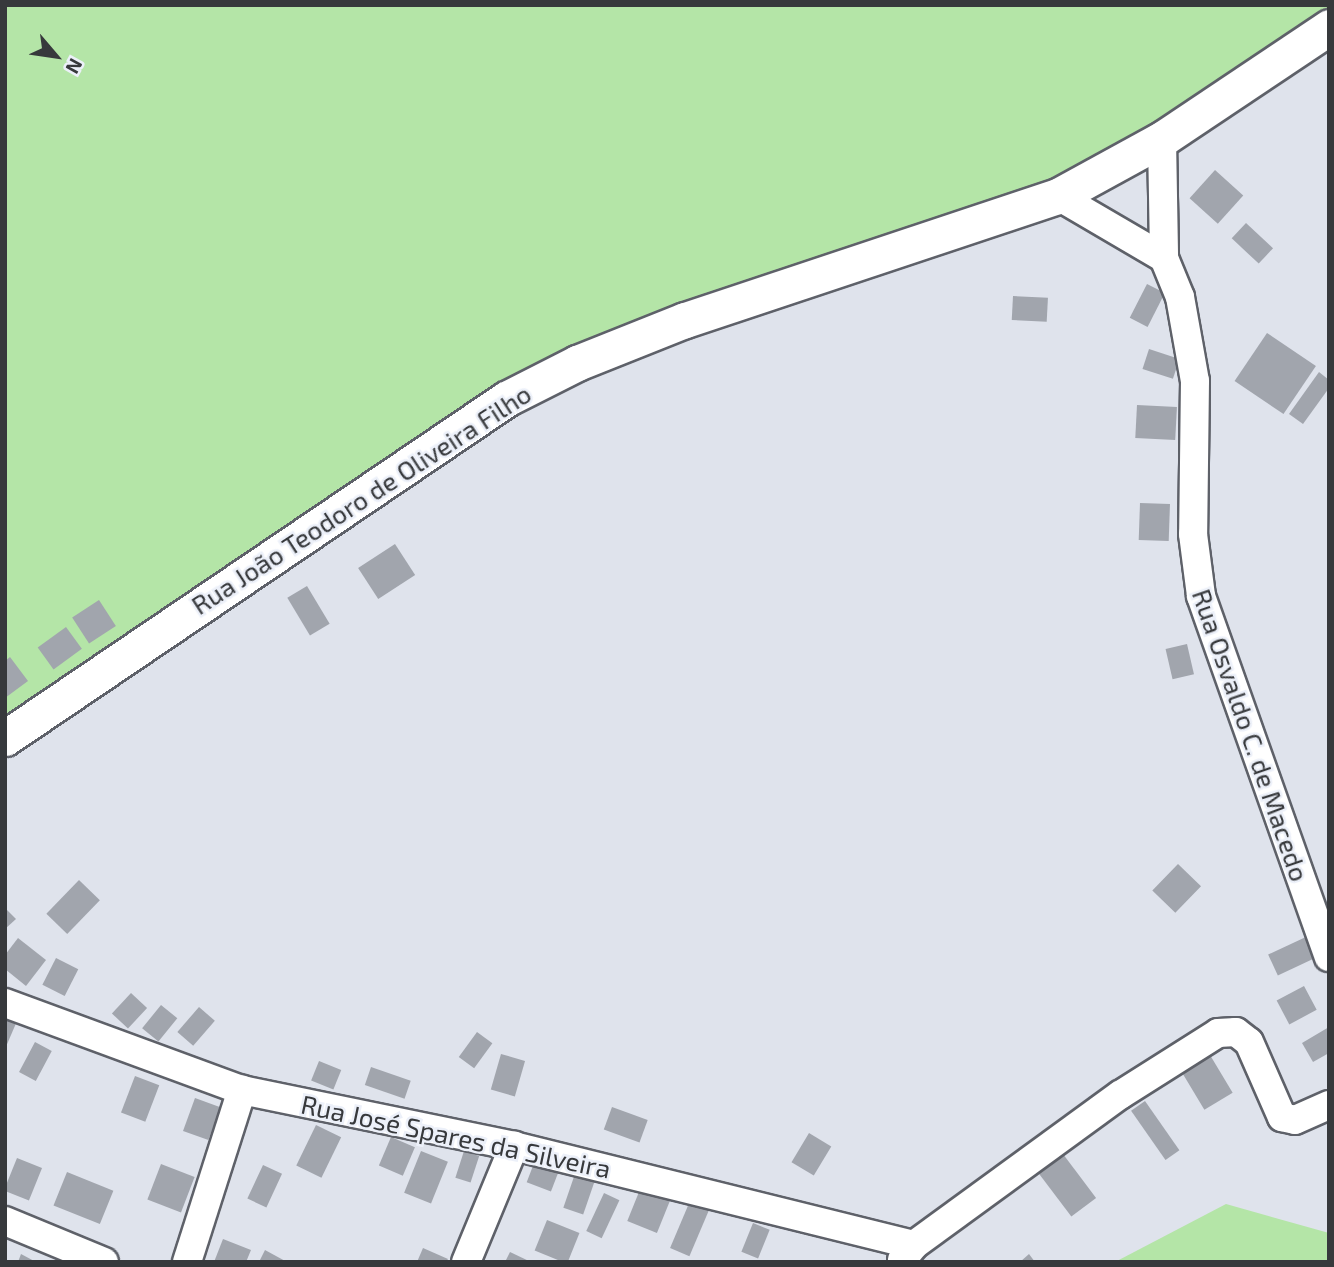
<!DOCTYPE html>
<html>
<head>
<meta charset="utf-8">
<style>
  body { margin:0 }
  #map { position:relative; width:1334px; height:1267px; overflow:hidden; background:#dfe3ec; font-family:"Exo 2",sans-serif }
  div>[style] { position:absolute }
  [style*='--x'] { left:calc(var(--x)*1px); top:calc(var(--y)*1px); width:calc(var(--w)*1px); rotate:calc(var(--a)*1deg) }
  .green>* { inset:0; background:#b4e5a7 }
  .building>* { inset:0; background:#a1a5ad; transform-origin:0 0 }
  .roads { filter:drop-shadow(2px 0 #5e6169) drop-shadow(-2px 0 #5e6169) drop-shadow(0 2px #5e6169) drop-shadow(0 -2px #5e6169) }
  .minor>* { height:28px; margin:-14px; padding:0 14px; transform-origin:14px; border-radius:14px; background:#fff }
  .tertiary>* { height:35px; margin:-17.5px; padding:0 17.5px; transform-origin:17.5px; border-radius:17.5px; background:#fff }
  span { translate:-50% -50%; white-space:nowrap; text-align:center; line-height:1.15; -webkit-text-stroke:5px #ecf0f9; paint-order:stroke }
  .street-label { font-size:26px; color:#37393c }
  .frame { position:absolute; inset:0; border:7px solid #37393c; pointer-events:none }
  .north { position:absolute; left:21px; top:21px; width:70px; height:70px; -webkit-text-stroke:5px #ecf0f9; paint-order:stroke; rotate:119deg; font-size:19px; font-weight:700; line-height:28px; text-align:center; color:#37393c }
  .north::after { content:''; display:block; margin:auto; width:24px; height:32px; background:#37393c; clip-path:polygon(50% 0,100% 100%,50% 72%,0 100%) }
</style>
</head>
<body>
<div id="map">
  <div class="green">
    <i style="clip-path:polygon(5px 5px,1329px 5px,1329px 27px,1162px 139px,577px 363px,5px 738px)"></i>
    <i style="clip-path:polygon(1226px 1204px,1329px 1233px,1329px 1262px,1115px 1262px)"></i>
  </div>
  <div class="building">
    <i style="left:1215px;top:170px;width:38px;height:38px;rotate:42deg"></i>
    <i style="left:1246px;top:223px;width:37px;height:21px;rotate:43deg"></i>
    <i style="left:1147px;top:284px;width:20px;height:38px;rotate:27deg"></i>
    <i style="left:1013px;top:296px;width:35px;height:24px;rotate:3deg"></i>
    <i style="left:1267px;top:333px;width:59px;height:58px;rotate:34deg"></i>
    <i style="left:1149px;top:349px;width:32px;height:21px;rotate:18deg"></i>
    <i style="clip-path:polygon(1319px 372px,1329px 380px,1329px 388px,1303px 424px,1289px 414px)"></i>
    <i style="left:1137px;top:405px;width:40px;height:33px;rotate:3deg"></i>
    <i style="left:1140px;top:503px;width:30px;height:37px;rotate:2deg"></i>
    <i style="left:395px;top:544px;width:37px;height:44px;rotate:57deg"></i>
    <i style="left:307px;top:586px;width:44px;height:23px;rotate:59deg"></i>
    <i style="left:99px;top:600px;width:31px;height:32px;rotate:57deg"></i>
    <i style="left:66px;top:627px;width:27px;height:35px;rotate:54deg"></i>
    <i style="left:1187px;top:644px;width:31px;height:22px;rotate:77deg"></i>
    <i style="clip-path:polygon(10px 657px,28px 681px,5px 698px,5px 661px)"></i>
    <i style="left:1178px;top:864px;width:32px;height:37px;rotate:44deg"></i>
    <i style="left:79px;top:880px;width:29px;height:47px;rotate:44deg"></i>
    <i style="clip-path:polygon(5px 908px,16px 919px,5px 929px)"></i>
    <i style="left:1308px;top:936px;width:23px;height:44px;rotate:65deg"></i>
    <i style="clip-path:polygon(18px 938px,46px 960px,26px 986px,5px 969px,5px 955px)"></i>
    <i style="left:56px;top:958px;width:25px;height:30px;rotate:27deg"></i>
    <i style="left:1304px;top:986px;width:27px;height:31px;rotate:62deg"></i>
    <i style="left:131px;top:993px;width:22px;height:28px;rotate:43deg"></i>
    <i style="left:161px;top:1005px;width:21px;height:30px;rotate:39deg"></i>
    <i style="left:199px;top:1007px;width:21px;height:33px;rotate:41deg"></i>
    <i style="clip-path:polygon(5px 1016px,17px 1021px,5px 1049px)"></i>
    <i style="clip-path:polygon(1329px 1027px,1329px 1053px,1313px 1062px,1302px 1043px)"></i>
    <i style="left:477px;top:1032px;width:19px;height:31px;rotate:36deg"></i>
    <i style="left:35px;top:1042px;width:19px;height:34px;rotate:28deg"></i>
    <i style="left:501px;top:1054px;width:25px;height:37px;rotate:16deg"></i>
    <i style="left:1210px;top:1055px;width:44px;height:33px;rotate:59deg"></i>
    <i style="left:319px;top:1061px;width:24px;height:21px;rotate:22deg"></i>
    <i style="left:371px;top:1067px;width:42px;height:19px;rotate:19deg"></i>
    <i style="left:135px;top:1076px;width:26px;height:39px;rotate:21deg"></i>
    <i style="left:195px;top:1098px;width:27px;height:35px;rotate:20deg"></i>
    <i style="left:1145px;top:1101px;width:60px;height:17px;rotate:55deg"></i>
    <i style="left:612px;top:1107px;width:38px;height:24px;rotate:20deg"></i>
    <i style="left:316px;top:1125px;width:28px;height:45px;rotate:26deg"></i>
    <i style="left:809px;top:1133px;width:26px;height:34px;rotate:31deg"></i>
    <i style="left:391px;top:1137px;width:26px;height:31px;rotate:23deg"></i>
    <i style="left:421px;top:1151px;width:29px;height:45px;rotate:22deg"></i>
    <i style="left:464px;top:1151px;width:16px;height:28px;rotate:18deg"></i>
    <i style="left:1063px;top:1154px;width:55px;height:31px;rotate:53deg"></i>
    <i style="left:17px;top:1158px;width:27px;height:35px;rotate:22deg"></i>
    <i style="left:536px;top:1158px;width:26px;height:26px;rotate:21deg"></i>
    <i style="left:161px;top:1164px;width:36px;height:38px;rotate:21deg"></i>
    <i style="left:263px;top:1165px;width:21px;height:37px;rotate:25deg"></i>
    <i style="left:577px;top:1168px;width:21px;height:42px;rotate:19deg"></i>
    <i style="left:67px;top:1172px;width:50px;height:36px;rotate:22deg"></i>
    <i style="left:643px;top:1182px;width:32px;height:42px;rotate:22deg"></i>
    <i style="left:604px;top:1193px;width:17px;height:42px;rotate:25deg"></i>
    <i style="left:690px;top:1201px;width:21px;height:51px;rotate:23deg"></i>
    <i style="left:547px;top:1220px;width:35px;height:33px;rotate:22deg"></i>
    <i style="left:753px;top:1223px;width:18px;height:31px;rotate:22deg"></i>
    <i style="clip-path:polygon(223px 1239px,251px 1250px,246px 1262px,214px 1262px)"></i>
    <i style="clip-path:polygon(423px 1248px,448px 1259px,446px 1262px,417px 1262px)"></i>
    <i style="clip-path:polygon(265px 1250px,287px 1262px,259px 1262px)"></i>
    <i style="clip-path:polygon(510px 1252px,531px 1262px,505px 1262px)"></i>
    <i style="clip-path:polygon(21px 1254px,36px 1262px,18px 1262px)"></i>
    <i style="clip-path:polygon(1029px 1254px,1035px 1262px,1020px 1262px)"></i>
  </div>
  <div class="roads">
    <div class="minor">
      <i style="--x:1162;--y:139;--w:119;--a:89"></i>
      <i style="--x:1058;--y:196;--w:123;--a:30.3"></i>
      <i style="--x:1164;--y:258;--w:42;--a:67.7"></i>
      <i style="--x:1180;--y:297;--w:85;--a:79.9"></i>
      <i style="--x:1195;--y:381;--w:153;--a:90.7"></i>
      <i style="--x:1193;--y:534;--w:63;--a:82.6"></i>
      <i style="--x:1201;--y:596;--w:383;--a:70.5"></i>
      <i style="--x:5;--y:1003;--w:252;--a:20.2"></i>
      <i style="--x:242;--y:1090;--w:278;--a:11.6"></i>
      <i style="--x:514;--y:1146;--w:412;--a:13.9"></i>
      <i style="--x:5;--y:1221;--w:107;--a:22.5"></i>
      <i style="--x:902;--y:1260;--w:19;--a:-51"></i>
      <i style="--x:914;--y:1245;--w:255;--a:-36.1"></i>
      <i style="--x:1120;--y:1095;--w:116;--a:-32.3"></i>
      <i style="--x:1218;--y:1033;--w:18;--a:-3"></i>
      <i style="--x:1236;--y:1032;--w:16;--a:38"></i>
      <i style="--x:1249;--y:1042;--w:82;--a:66.3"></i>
      <i style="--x:1282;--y:1117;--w:13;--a:13"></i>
      <i style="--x:1295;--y:1120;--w:37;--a:-24"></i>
      <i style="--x:187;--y:1262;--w:181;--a:-72.3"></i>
      <i style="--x:466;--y:1262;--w:126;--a:-67.5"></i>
    </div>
    <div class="tertiary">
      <i style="--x:5;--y:738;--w:605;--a:-34.08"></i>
      <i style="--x:506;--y:399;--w:80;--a:-26.9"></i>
      <i style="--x:577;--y:363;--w:116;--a:-21.7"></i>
      <i style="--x:685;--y:320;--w:393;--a:-18.4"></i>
      <i style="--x:1058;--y:196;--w:119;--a:-28.7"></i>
      <i style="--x:1162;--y:139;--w:201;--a:-33.8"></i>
    </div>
  </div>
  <div class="street-label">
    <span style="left:361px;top:499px;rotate:-33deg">Rua João Teodoro de Oliveira Filho</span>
    <span style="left:1251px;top:735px;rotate:71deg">Rua Osvaldo C. de Macedo</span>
    <span style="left:456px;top:1136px;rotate:12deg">Rua José Spares da Silveira</span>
  </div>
  <div class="frame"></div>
  <div class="north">N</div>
</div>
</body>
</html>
